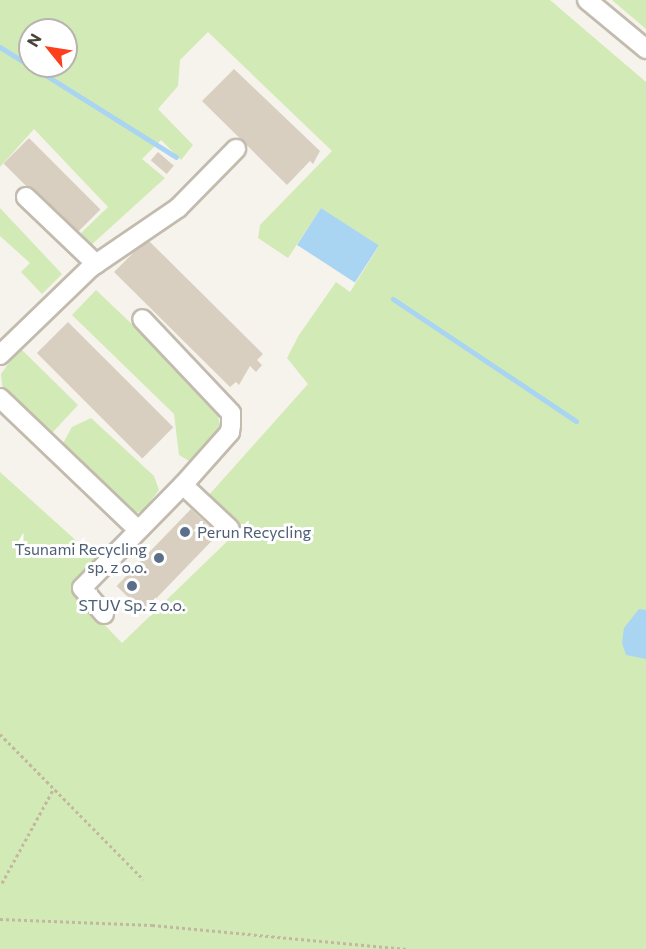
<!DOCTYPE html>
<html>
<head>
<meta charset="utf-8">
<style>
  body { margin:0 }
  #map { position:relative; width:646px; height:949px; overflow:hidden; background:#f6f3ec; font-family:Commissioner,sans-serif }
  div>[style] { position:absolute }
  [style*='--x'] { left:calc(var(--x)*1px); top:calc(var(--y)*1px); width:calc(var(--w)*1px); rotate:calc(var(--a)*1deg) }
  .green>* { inset:0; background:#d2eab5 }
  .water>* { inset:0; background:#a9d4f2; transform-origin:0 0 }
  .stream>* { height:5px; margin:-2.5px; padding:0 2.5px; transform-origin:2.5px; border-radius:2.5px; background:#a9d4f2 }
  .building>* { inset:0; background:#d8cfc1; transform-origin:0 0 }
  .path>* { height:3px; margin-top:-1.5px; transform-origin:0; background:repeating-linear-gradient(90deg,#c4b79f 0 3px,transparent 0 6px) }
  .roads { filter:drop-shadow(2px 0 #c2bbae) drop-shadow(-2px 0 #c2bbae) drop-shadow(0 2px #c2bbae) drop-shadow(0 -2px #c2bbae) }
  .minor>* { height:18px; margin:-9px; padding:0 9px; transform-origin:9px; border-radius:9px; background:#fff }
  .dots>* { width:16px; height:16px; translate:-50% -50%; box-sizing:border-box; border:3px solid #fff; border-radius:50% }
  span { translate:-50% -50%; white-space:nowrap; text-align:center; line-height:1.15; -webkit-text-stroke:6px #fff; paint-order:stroke }
  .service-label { font-size:16px; color:#4e5e75 }
  .left { translate:0 -50%; text-align:left }
  .right { translate:-100% -50%; text-align:right }
  .north { position:absolute; left:18px; top:18px; width:60px; height:60px; box-sizing:border-box; background:#fff; border:2px solid #b7b4b0; border-radius:50%; rotate:300deg; font-size:16px; font-weight:700; line-height:24px; text-align:center; color:#4b4439 }
  .north::after { content:''; display:block; margin:auto; width:21px; height:27px; background:#fc3f1d; clip-path:polygon(50% 0,100% 100%,50% 72%,0 100%) }
</style>
</head>
<body>
<div id="map">
  <div class="green">
    <i style="clip-path:polygon(evenodd,0 0,550px 0,646px 82px,646px 949px,0 949px,0 472px,100px 562px,72px 591px,122px 643px,241px 528px,208px 496px,308px 384px,287px 358px,299px 335px,336px 282px,350px 292px,379px 246px,321px 208px,288px 258px,258px 238px,260px 225px,332px 151px,208px 32px,180px 60px,178px 86px,158px 109px,193px 145px,181px 160px,161px 140px,142px 159px,165px 178px,89px 247px,78px 236px,108px 207px,34px 129px,0 167px,0 0,30px 30px,66px 30px,66px 66px,30px 66px,30px 30px)"></i>
    <i style="clip-path:polygon(612px 0,646px 0,646px 29px)"></i>
    <i style="clip-path:polygon(0 208px,62px 274px,42px 294px,21px 272px,30px 263px,0 236px)"></i>
    <i style="clip-path:polygon(96px 290px,215px 403px,221px 429px,191px 462px,179px 455px,174px 414px,72px 315px)"></i>
    <i style="clip-path:polygon(20px 348px,78px 405px,53px 432px,45px 431px,3px 391px,1px 374px)"></i>
    <i style="clip-path:polygon(91px 418px,154px 476px,159px 490px,143px 511px,130px 514px,61px 447px,72px 427px)"></i>
  </div>
  <div class="water">
    <i style="left:321px;top:208px;width:69px;height:44px;rotate:33deg"></i>
    <i style="clip-path:polygon(639px 609px,646px 610px,646px 659px,626px 655px,622px 643px,624px 628px)"></i>
  </div>
  <div class="stream">
    <i style="--x:0;--y:47;--w:36;--a:32"></i>
    <i style="--x:31;--y:66;--w:171;--a:32.1"></i>
    <i style="--x:393;--y:299;--w:220;--a:33.7"></i>
  </div>
  <div class="building">
    <i style="clip-path:polygon(234px 69px,320px 151px,313px 164px,310px 161px,287px 185px,202px 101px)"></i>
    <i style="left:29px;top:138px;width:101px;height:36px;rotate:45deg"></i>
    <i style="left:158px;top:152px;width:21px;height:11px;rotate:41deg"></i>
    <i style="clip-path:polygon(147px 239px,263px 354px,257px 360px,262px 365px,256px 372px,250px 366px,239px 385px,236px 382px,230px 387px,114px 272px)"></i>
    <i style="left:68px;top:322px;width:149px;height:44px;rotate:45deg"></i>
    <i style="left:191px;top:509px;width:37px;height:107px;rotate:44deg"></i>
  </div>
  <div class="path">
    <i style="--x:0;--y:734;--w:204;--a:45.4"></i>
    <i style="--x:2;--y:883;--w:108;--a:-61.3"></i>
    <i style="--x:0;--y:919;--w:152;--a:2.3"></i>
    <i style="--x:152;--y:925;--w:256;--a:5.4"></i>
  </div>
  <div class="roads">
    <div class="minor">
      <i style="--x:587;--y:0;--w:77;--a:39.7"></i>
      <i style="--x:26;--y:197;--w:97;--a:43.7"></i>
      <i style="--x:0;--y:355;--w:125;--a:-44"></i>
      <i style="--x:90;--y:268;--w:107;--a:-34.3"></i>
      <i style="--x:178;--y:208;--w:83;--a:-45.5"></i>
      <i style="--x:0;--y:398;--w:190;--a:43.7"></i>
      <i style="--x:183;--y:485;--w:64;--a:43.1"></i>
      <i style="--x:104;--y:614;--w:34;--a:-130"></i>
      <i style="--x:82;--y:588;--w:144;--a:-45.6"></i>
      <i style="--x:183;--y:485;--w:71;--a:-48.4"></i>
      <i style="--x:230;--y:432;--w:7;--a:-82"></i>
      <i style="--x:231;--y:425;--w:12;--a:-90"></i>
      <i style="--x:231;--y:413;--w:129;--a:-133.4"></i>
    </div>
  </div>
  <div class="dots">
    <i style="left:185px;top:532px;background:#5c6f8a"></i>
    <i style="left:159px;top:558px;background:#5c6f8a"></i>
    <i style="left:132px;top:586px;background:#5c6f8a"></i>
  </div>
  <div class="service-label">
    <span class="left" style="left:197px;top:532px">Perun Recycling</span>
    <span class="right" style="left:147px;top:558px">Tsunami Recycling<br>sp. z o.o.</span>
    <span style="left:132px;top:605px">STUV Sp. z o.o.</span>
  </div>
  <div class="north">N</div>
</div>
</body>
</html>
